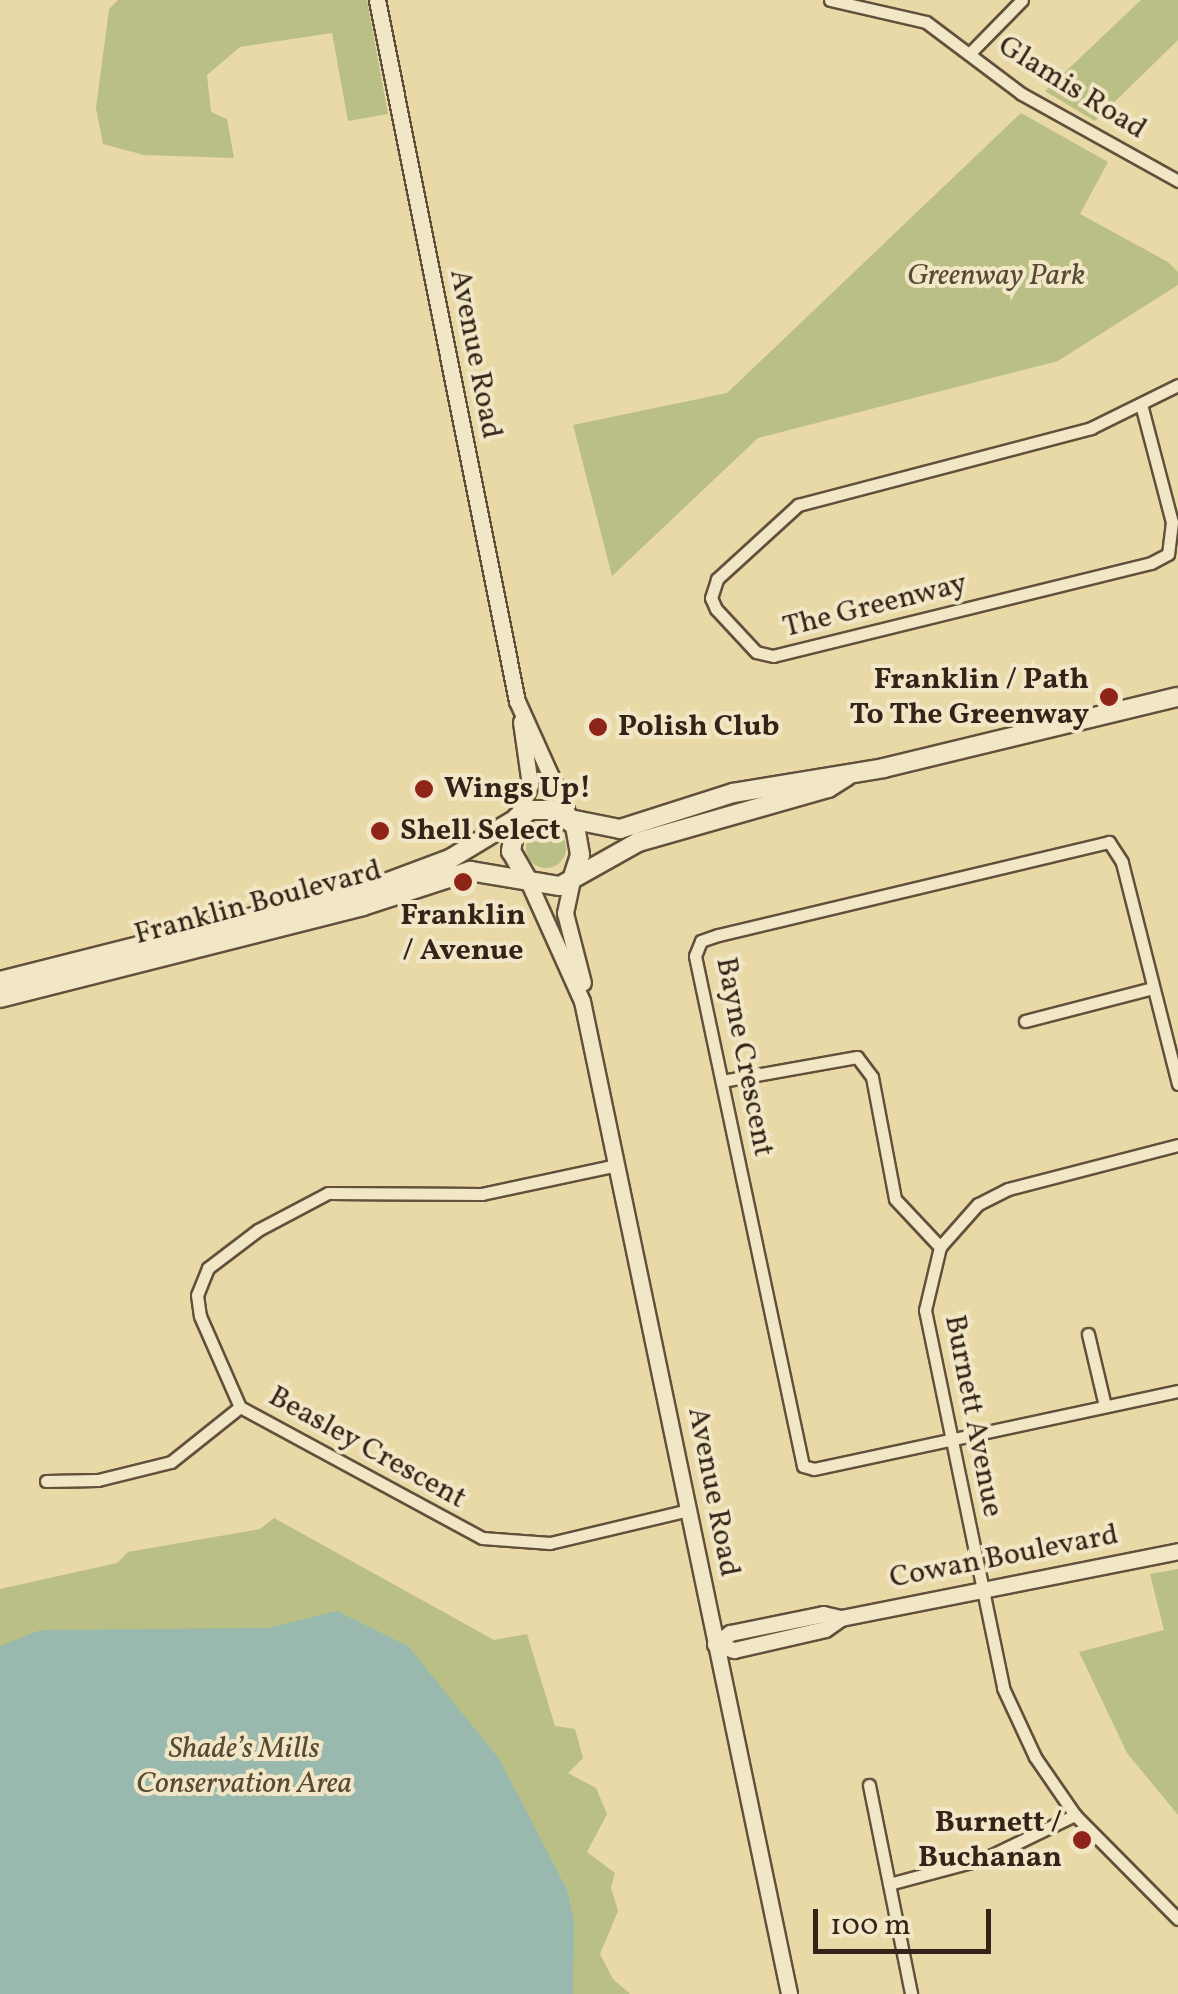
<!DOCTYPE html>
<html>
<head>
<meta charset="utf-8">
<style>
  body { margin:0 }
  #map { position:relative; width:1178px; height:1994px; overflow:hidden; background:#e9d9a6; font-family:Vollkorn,serif }
  div>[style] { position:absolute }
  [style*='--x'] { left:calc(var(--x)*1px); top:calc(var(--y)*1px); width:calc(var(--w)*1px); rotate:calc(var(--a)*1deg) }
  .green>* { inset:0; background:#b9bf85 }
  .round { border-radius:50% }
  .water>* { inset:0; background:#99b9ae }
  .roads { filter:drop-shadow(2px 0 #62503c) drop-shadow(-2px 0 #62503c) drop-shadow(0 2px #62503c) drop-shadow(0 -2px #62503c) }
  .minor>* { height:11px; margin:-5.5px; padding:0 5.5px; transform-origin:5.5px; border-radius:5.5px; background:#f1e6c5 }
  .tertiary>* { height:15px; margin:-7.5px; padding:0 7.5px; transform-origin:7.5px; border-radius:7.5px; background:#f1e6c5 }
  .secondary>* { height:18px; margin:-9px; padding:0 9px; transform-origin:9px; border-radius:9px; background:#f1e6c5 }
  .dots>* { width:28px; height:28px; translate:-50% -50%; box-sizing:border-box; border:5px solid #f1e6c5; border-radius:50% }
  span { translate:-50% -50%; white-space:nowrap; text-align:center; line-height:1.15; -webkit-text-stroke:8px #f1e6c5; paint-order:stroke }
  .street-label { font-size:30px; color:#352319 }
  .park-label { font-size:30px; color:#564a34; font-style:italic }
  .poi-label { font-size:30px; color:#352319; font-weight:700 }
  .right { translate:-100% -50%; text-align:right }
  .left { translate:0 -50%; text-align:left }
  .scale { position:absolute; left:813px; top:1909px; width:178px; height:45px; box-sizing:border-box; border:5px solid #352319; border-top:0; padding-left:12px; font-size:30px; line-height:35px; white-space:nowrap; color:#352319; -webkit-text-stroke:8px #f1e6c5; paint-order:stroke }
</style>
</head>
<body>
<div id="map">
  <div class="green">
    <i style="clip-path:polygon(118px 0,367px 0,388px 114px,348px 121px,332px 33px,240px 47px,207px 75px,211px 112px,227px 119px,234px 158px,144px 155px,103px 144px,96px 108px,109px 9px)"></i>
    <i style="clip-path:polygon(1141px 0,1178px 0,1178px 40px,1095px 121px,1045px 91px)"></i>
    <i style="clip-path:polygon(1021px 113px,1108px 162px,1080px 214px,1168px 262px,1178px 272px,1178px 285px,1058px 361px,758px 438px,612px 576px,573px 425px,727px 393px)"></i>
    <i class="round" style="left:526px;top:828px;width:40px;height:40px"></i>
    <i style="clip-path:polygon(274px 1518px,494px 1640px,527px 1634px,555px 1726px,575px 1729px,583px 1758px,568px 1773px,596px 1788px,607px 1814px,587px 1852px,615px 1873px,611px 1888px,618px 1911px,600px 1954px,613px 1979px,630px 1994px,0 1994px,0 1589px,117px 1563px,128px 1552px,260px 1529px)"></i>
    <i style="clip-path:polygon(1178px 1569px,1178px 1815px,1127px 1753px,1079px 1652px,1164px 1630px,1150px 1574px)"></i>
  </div>
  <div class="water">
    <i style="clip-path:polygon(337px 1611px,408px 1646px,500px 1760px,567px 1890px,574px 1921px,573px 1994px,0 1994px,0 1646px,41px 1630px,268px 1628px)"></i>
  </div>
  <div class="roads">
    <div class="minor">
      <i style="--x:830;--y:0;--w:98;--a:12.9"></i>
      <i style="--x:926;--y:22;--w:120;--a:36.9"></i>
      <i style="--x:1022;--y:94;--w:179;--a:29.1"></i>
      <i style="--x:970;--y:53;--w:74;--a:-45.5"></i>
      <i style="--x:1142;--y:408;--w:118;--a:75.3"></i>
      <i style="--x:1172;--y:522;--w:32;--a:97"></i>
      <i style="--x:1168;--y:554;--w:19;--a:152"></i>
      <i style="--x:1151;--y:563;--w:389;--a:166.2"></i>
      <i style="--x:773;--y:656;--w:17;--a:-167"></i>
      <i style="--x:756;--y:652;--w:59;--a:-132.9"></i>
      <i style="--x:716;--y:609;--w:12;--a:-114"></i>
      <i style="--x:711;--y:598;--w:20;--a:-72"></i>
      <i style="--x:717;--y:579;--w:110;--a:-42.4"></i>
      <i style="--x:798;--y:505;--w:303;--a:-14.7"></i>
      <i style="--x:1091;--y:428;--w:97;--a:-26.3"></i>
      <i style="--x:1025;--y:1021;--w:132;--a:-14.5"></i>
      <i style="--x:722;--y:1081;--w:137;--a:-10.1"></i>
      <i style="--x:857;--y:1057;--w:25;--a:53"></i>
      <i style="--x:872;--y:1077;--w:124;--a:79.3"></i>
      <i style="--x:895;--y:1199;--w:66;--a:46.8"></i>
      <i style="--x:1178;--y:1084;--w:229;--a:-104.2"></i>
      <i style="--x:1122;--y:862;--w:24;--a:-123"></i>
      <i style="--x:1109;--y:842;--w:402;--a:166.6"></i>
      <i style="--x:718;--y:935;--w:18;--a:161"></i>
      <i style="--x:701;--y:941;--w:16;--a:112"></i>
      <i style="--x:695;--y:956;--w:521;--a:78.04"></i>
      <i style="--x:803;--y:1466;--w:11;--a:15"></i>
      <i style="--x:814;--y:1469;--w:372;--a:-12.1"></i>
      <i style="--x:1178;--y:1145;--w:176;--a:165.5"></i>
      <i style="--x:1008;--y:1189;--w:34;--a:153"></i>
      <i style="--x:978;--y:1204;--w:57;--a:131.5"></i>
      <i style="--x:940;--y:1247;--w:65;--a:103.4"></i>
      <i style="--x:925;--y:1310;--w:386;--a:78.3"></i>
      <i style="--x:1003;--y:1688;--w:76;--a:65.1"></i>
      <i style="--x:1035;--y:1757;--w:70;--a:55.4"></i>
      <i style="--x:1075;--y:1815;--w:146;--a:45.3"></i>
      <i style="--x:617;--y:1165;--w:138;--a:167.9"></i>
      <i style="--x:482;--y:1194;--w:154;--a:-179.6"></i>
      <i style="--x:328;--y:1193;--w:79;--a:152.1"></i>
      <i style="--x:258;--y:1230;--w:63;--a:142.8"></i>
      <i style="--x:208;--y:1268;--w:29;--a:112"></i>
      <i style="--x:197;--y:1295;--w:21;--a:82"></i>
      <i style="--x:200;--y:1316;--w:99;--a:66.3"></i>
      <i style="--x:240;--y:1407;--w:275;--a:28.4"></i>
      <i style="--x:482;--y:1538;--w:68;--a:4.2"></i>
      <i style="--x:550;--y:1543;--w:143;--a:-13.4"></i>
      <i style="--x:1088;--y:1334;--w:74;--a:76.7"></i>
      <i style="--x:46;--y:1481;--w:52;--a:-1.1"></i>
      <i style="--x:98;--y:1480;--w:75;--a:-13.9"></i>
      <i style="--x:171;--y:1462;--w:88;--a:-38.6"></i>
      <i style="--x:869;--y:1785;--w:213;--a:78.6"></i>
      <i style="--x:889;--y:1884;--w:100;--a:-15"></i>
      <i style="--x:986;--y:1858;--w:99;--a:-25.8"></i>
    </div>
    <div class="tertiary">
      <i style="--x:377;--y:0;--w:715;--a:78.71"></i>
      <i style="--x:517;--y:701;--w:129;--a:65.8"></i>
      <i style="--x:517;--y:817;--w:35;--a:-68"></i>
      <i style="--x:530;--y:785;--w:64;--a:-98.1"></i>
      <i style="--x:572;--y:880;--w:34;--a:102"></i>
      <i style="--x:565;--y:913;--w:72;--a:75.6"></i>
      <i style="--x:528;--y:881;--w:132;--a:65.8"></i>
      <i style="--x:582;--y:1001;--w:1014;--a:78.22"></i>
      <i style="--x:715;--y:1644;--w:20;--a:18"></i>
      <i style="--x:734;--y:1650;--w:93;--a:-13"></i>
      <i style="--x:825;--y:1629;--w:19;--a:-35"></i>
      <i style="--x:841;--y:1618;--w:344;--a:-11.2"></i>
      <i style="--x:715;--y:1644;--w:19;--a:-36"></i>
      <i style="--x:730;--y:1633;--w:95;--a:-11.5"></i>
      <i style="--x:823;--y:1614;--w:18;--a:13"></i>
    </div>
    <div class="secondary">
      <i style="--x:517;--y:817;--w:35;--a:100"></i>
      <i style="--x:511;--y:851;--w:34;--a:60"></i>
      <i style="--x:570;--y:819;--w:51;--a:11.3"></i>
      <i style="--x:620;--y:829;--w:119;--a:-17.7"></i>
      <i style="--x:733;--y:793;--w:153;--a:-9.4"></i>
      <i style="--x:884;--y:768;--w:302;--a:-13.6"></i>
      <i style="--x:0;--y:981;--w:395;--a:-14.2"></i>
      <i style="--x:383;--y:884;--w:72;--a:-20.5"></i>
      <i style="--x:450;--y:859;--w:95;--a:-31.2"></i>
      <i style="--x:531;--y:810;--w:23;--a:0"></i>
      <i style="--x:554;--y:810;--w:26;--a:37"></i>
      <i style="--x:575;--y:826;--w:29;--a:80"></i>
      <i style="--x:580;--y:855;--w:26;--a:108"></i>
      <i style="--x:0;--y:998;--w:374;--a:-14.2"></i>
      <i style="--x:363;--y:906;--w:113;--a:-18.1"></i>
      <i style="--x:470;--y:871;--w:91;--a:9.5"></i>
      <i style="--x:560;--y:886;--w:90;--a:-29.4"></i>
      <i style="--x:638;--y:842;--w:198;--a:-15.9"></i>
      <i style="--x:828;--y:788;--w:22;--a:-32"></i>
    </div>
  </div>
  <div class="dots">
    <i style="left:1109px;top:697px;background:#8f2418"></i>
    <i style="left:598px;top:727px;background:#8f2418"></i>
    <i style="left:424px;top:789px;background:#8f2418"></i>
    <i style="left:380px;top:831px;background:#8f2418"></i>
    <i style="left:463px;top:882px;background:#8f2418"></i>
    <i style="left:1082px;top:1840px;background:#8f2418"></i>
  </div>
  <div class="street-label">
    <span style="left:1072px;top:88px;rotate:32deg">Glamis Road</span>
    <span style="left:475px;top:354px;rotate:79deg">Avenue Road</span>
    <span style="left:875px;top:606px;rotate:-14deg">The Greenway</span>
    <span style="left:258px;top:903px;rotate:-15deg">Franklin Boulevard</span>
    <span style="left:744px;top:1057px;rotate:79deg">Bayne Crescent</span>
    <span style="left:973px;top:1416px;rotate:79deg">Burnett Avenue</span>
    <span style="left:367px;top:1448px;rotate:29deg">Beasley Crescent</span>
    <span style="left:713px;top:1492px;rotate:79deg">Avenue Road</span>
    <span style="left:1004px;top:1557px;rotate:-11deg">Cowan Boulevard</span>
  </div>
  <div class="park-label">
    <span style="left:996px;top:276px">Greenway Park</span>
    <span style="left:244px;top:1766px">Shade’s Mills<br>Conservation Area</span>
  </div>
  <div class="poi-label">
    <span class="right" style="left:1089px;top:697px">Franklin / Path<br>To The Greenway</span>
    <span class="left" style="left:618px;top:727px">Polish Club</span>
    <span class="left" style="left:444px;top:789px">Wings Up!</span>
    <span class="left" style="left:400px;top:831px">Shell Select</span>
    <span style="left:463px;top:933px">Franklin<br>/ Avenue</span>
    <span class="right" style="left:1062px;top:1840px">Burnett /<br>Buchanan</span>
  </div>
  <div class="scale">100 m</div>
</div>
</body>
</html>
